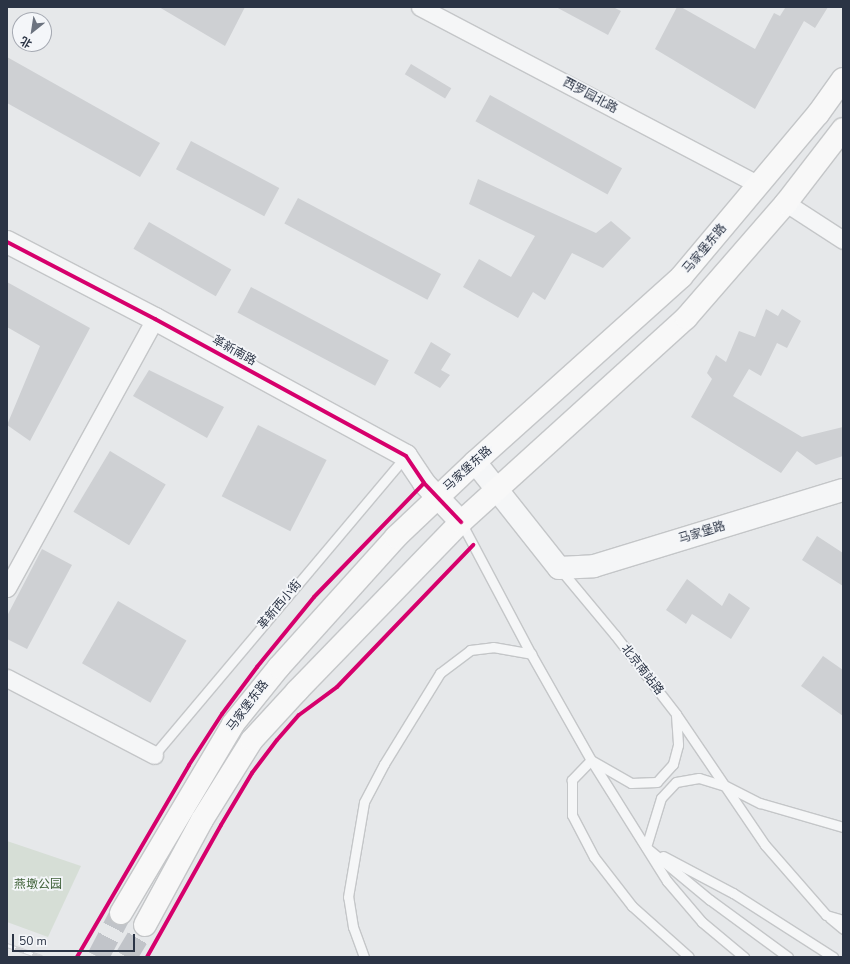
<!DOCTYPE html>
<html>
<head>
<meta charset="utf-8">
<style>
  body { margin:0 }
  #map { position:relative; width:850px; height:964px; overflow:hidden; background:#e6e8ea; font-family:"Nunito Sans","Noto Sans SC",sans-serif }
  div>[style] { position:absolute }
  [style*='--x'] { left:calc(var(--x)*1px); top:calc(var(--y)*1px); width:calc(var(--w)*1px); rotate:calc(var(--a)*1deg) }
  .green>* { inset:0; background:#d6ded6 }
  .building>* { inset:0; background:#ced0d3; transform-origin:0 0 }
  .secondary-tunnel>* { height:22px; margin-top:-11px; transform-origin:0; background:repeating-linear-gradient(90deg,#c1c4c9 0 22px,transparent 0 33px) }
  .roads { filter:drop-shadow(1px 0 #c4c6c8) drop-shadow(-1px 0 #c4c6c8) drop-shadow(0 1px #c4c6c8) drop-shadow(0 -1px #c4c6c8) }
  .service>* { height:9px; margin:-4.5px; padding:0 4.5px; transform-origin:4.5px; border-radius:4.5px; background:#f5f6f7 }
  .minor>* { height:17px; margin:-8.5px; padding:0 8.5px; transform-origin:8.5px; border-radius:8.5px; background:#f5f6f7 }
  .tertiary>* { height:22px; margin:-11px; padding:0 11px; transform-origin:11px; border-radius:11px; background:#f5f6f7 }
  .secondary>* { height:22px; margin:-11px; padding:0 11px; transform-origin:11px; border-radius:11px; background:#f8f8f8 }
  .rail>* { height:4.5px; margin-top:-2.25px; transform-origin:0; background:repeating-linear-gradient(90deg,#f4f6f9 0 9px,#cecfd2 0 18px); box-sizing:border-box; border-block:1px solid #cecfd2 }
  .cycleway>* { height:4px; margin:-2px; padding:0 2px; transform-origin:2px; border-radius:2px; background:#d6006c }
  span { translate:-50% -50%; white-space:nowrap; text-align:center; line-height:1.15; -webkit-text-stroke:3.5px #f4f6f9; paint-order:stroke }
  .street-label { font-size:12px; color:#2b3445 }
  .park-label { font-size:12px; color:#3f6138 }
  .frame { position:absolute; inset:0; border:8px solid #2b3445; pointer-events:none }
  .north { position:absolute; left:12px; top:12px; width:40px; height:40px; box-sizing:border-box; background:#f4f6f9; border:1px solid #a4a8b1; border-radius:50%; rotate:210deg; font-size:11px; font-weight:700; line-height:16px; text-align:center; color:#2b3445 }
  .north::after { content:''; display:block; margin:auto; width:14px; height:18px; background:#6c737f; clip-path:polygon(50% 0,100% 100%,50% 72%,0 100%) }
  .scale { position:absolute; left:12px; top:934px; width:123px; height:18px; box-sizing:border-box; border:2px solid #2b3445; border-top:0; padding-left:5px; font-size:12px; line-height:14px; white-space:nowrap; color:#2b3445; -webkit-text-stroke:3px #f4f6f9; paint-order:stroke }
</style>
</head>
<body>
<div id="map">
  <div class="green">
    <i style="clip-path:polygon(7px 841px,81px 866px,48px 937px,7px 922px)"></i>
  </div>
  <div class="building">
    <i style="clip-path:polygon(159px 7px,245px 7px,225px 46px)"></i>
    <i style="clip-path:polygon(556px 7px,613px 7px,621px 11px,608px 35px)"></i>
    <i style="clip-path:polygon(677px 7px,681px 7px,755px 49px,774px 13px,780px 16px,785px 8px,783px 7px,828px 7px,815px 28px,804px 21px,755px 109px,655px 49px)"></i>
    <i style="clip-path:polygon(7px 57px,160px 143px,140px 177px,7px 103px)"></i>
    <i style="left:411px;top:64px;width:47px;height:12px;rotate:31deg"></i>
    <i style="left:490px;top:95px;width:151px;height:30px;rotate:29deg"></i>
    <i style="left:191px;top:141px;width:100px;height:32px;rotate:28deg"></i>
    <i style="clip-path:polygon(478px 179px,596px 233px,611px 221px,631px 238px,603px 268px,572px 253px,545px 300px,533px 292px,518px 318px,463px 287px,479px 259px,511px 277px,535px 236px,469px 204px)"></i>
    <i style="left:298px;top:198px;width:162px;height:29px;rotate:28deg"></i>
    <i style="left:149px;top:222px;width:95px;height:31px;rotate:30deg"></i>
    <i style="clip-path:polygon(7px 282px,90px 328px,30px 441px,7px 425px,40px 346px,7px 327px)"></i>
    <i style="left:251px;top:287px;width:156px;height:29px;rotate:28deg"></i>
    <i style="clip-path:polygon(766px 309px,778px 316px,782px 309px,801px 321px,787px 348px,777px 343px,761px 376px,749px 369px,733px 396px,802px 437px,843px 427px,843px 456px,816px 465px,797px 451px,781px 473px,691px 417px,712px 379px,707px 373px,716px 355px,726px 362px,739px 331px,755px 337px)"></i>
    <i style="clip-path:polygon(431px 342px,451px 354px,441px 370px,450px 375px,440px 388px,414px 373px)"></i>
    <i style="clip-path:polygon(149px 370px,224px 407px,207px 438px,133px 396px)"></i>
    <i style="left:258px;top:425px;width:77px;height:80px;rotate:27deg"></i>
    <i style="left:110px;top:451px;width:65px;height:71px;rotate:31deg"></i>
    <i style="clip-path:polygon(817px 536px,843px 553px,843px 586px,802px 560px)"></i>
    <i style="clip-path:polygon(42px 549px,72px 565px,27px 649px,7px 639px,7px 616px)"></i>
    <i style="clip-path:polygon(687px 579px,722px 606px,729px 593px,750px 608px,731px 639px,692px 614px,686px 624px,666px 610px)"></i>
    <i style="left:118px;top:601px;width:79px;height:72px;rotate:30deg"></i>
    <i style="clip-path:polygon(823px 656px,843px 670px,843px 716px,801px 686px)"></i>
  </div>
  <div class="secondary-tunnel">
    <i style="--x:98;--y:957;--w:50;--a:-62.4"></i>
    <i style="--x:126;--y:957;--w:37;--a:-59"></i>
  </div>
  <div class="roads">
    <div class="service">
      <i style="--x:461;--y:522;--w:149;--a:62.1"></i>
      <i style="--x:531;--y:654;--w:122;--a:60.5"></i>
      <i style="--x:591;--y:760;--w:143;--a:57.9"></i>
      <i style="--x:667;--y:881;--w:54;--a:49.5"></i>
      <i style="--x:702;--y:922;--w:55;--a:39.8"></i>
      <i style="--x:560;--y:569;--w:86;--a:50.2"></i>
      <i style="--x:615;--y:635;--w:100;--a:52.3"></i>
      <i style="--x:676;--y:714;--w:158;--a:55.8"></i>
      <i style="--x:765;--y:845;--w:93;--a:48.9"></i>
      <i style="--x:826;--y:915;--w:18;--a:16"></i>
      <i style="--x:676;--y:715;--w:30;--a:86"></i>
      <i style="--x:678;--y:745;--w:20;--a:105"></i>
      <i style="--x:673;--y:764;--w:24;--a:132"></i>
      <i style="--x:657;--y:782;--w:26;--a:178"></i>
      <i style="--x:631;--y:783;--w:46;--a:-150.1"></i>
      <i style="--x:591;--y:760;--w:28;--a:134"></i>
      <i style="--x:572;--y:780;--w:35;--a:90"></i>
      <i style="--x:572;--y:815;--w:47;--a:62.4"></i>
      <i style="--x:594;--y:857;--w:62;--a:52.2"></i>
      <i style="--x:632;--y:906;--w:76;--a:41.8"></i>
      <i style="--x:154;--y:755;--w:391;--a:-49.9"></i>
      <i style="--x:663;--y:856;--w:79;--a:27.9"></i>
      <i style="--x:733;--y:893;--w:119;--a:32.6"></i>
      <i style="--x:830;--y:918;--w:17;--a:40"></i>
      <i style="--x:364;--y:957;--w:32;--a:-110"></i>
      <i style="--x:353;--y:927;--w:30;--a:-99"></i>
      <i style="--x:348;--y:897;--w:96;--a:-80.4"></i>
      <i style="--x:364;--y:802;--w:43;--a:-62.2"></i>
      <i style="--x:384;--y:764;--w:107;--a:-58.4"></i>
      <i style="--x:440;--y:673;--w:38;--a:-37"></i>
      <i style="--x:470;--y:650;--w:23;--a:-7"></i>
      <i style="--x:493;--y:647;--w:39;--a:10"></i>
      <i style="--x:788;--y:957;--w:97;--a:-143.8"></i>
      <i style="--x:710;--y:900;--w:83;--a:-140.4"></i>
      <i style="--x:646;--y:847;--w:51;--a:-73"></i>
      <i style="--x:661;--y:798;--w:22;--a:-47"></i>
      <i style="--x:676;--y:782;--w:23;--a:-10"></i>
      <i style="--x:699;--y:778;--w:28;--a:17"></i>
      <i style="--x:726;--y:786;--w:38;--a:27"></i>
      <i style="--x:760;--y:803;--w:86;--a:16.1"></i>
    </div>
    <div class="minor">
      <i style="--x:420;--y:7;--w:383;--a:27.7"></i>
      <i style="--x:786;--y:203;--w:68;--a:33"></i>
      <i style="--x:7;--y:588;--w:307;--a:-61.2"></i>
      <i style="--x:7;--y:678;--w:166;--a:27.6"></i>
    </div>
    <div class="tertiary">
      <i style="--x:7;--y:242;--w:167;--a:27.5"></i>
      <i style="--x:155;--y:319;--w:286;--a:28.6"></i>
      <i style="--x:406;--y:456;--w:32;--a:56"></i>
      <i style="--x:424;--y:483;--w:54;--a:46.5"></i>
      <i style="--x:475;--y:462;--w:135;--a:51.6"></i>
      <i style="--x:559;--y:568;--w:35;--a:-3"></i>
      <i style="--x:594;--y:566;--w:260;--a:-17"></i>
    </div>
    <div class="secondary">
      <i style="--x:121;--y:913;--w:220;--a:-59.3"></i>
      <i style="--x:233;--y:724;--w:73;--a:-51.1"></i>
      <i style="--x:279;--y:667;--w:175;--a:-48"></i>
      <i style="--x:396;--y:537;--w:109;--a:-43.5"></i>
      <i style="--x:475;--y:462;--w:277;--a:-41.9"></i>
      <i style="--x:681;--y:277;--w:213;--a:-50"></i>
      <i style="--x:818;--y:114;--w:43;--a:-54.5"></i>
      <i style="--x:145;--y:925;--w:119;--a:-61.5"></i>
      <i style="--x:202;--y:820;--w:94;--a:-58"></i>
      <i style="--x:252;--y:740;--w:67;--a:-47.4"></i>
      <i style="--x:297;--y:691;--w:235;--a:-45.9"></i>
      <i style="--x:461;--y:522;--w:304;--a:-42.2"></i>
      <i style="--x:686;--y:318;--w:152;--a:-49"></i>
      <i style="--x:786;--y:203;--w:93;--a:-52.4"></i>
    </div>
  </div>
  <div class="rail">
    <i style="--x:7;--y:945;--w:37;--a:19"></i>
  </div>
  <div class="cycleway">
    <i style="--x:7;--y:242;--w:167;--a:27.5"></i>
    <i style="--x:155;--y:319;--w:286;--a:28.6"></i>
    <i style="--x:406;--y:456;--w:32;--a:56"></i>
    <i style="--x:424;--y:483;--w:54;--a:46.5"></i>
    <i style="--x:77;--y:957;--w:222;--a:-59.7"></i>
    <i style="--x:189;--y:765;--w:61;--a:-57.1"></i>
    <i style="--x:222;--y:714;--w:59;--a:-53.3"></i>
    <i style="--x:257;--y:667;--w:90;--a:-50.8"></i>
    <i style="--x:314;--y:597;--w:158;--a:-46"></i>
    <i style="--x:147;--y:957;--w:151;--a:-60.7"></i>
    <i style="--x:221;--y:825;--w:61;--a:-59.2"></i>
    <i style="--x:252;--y:773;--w:41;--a:-52.9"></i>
    <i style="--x:277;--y:740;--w:33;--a:-49"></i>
    <i style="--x:299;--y:715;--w:47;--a:-36.4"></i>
    <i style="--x:337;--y:687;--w:197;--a:-46.2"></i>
  </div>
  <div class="street-label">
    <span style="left:590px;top:96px;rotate:28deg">西罗园北路</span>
    <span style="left:705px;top:249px;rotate:-50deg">马家堡东路</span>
    <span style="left:234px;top:351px;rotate:29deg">革新南路</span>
    <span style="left:468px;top:469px;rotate:-42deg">马家堡东路</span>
    <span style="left:702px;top:533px;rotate:-17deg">马家堡路</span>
    <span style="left:280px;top:605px;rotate:-50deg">革新西小街</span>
    <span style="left:642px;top:670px;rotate:52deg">北京南站路</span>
    <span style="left:248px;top:706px;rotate:-53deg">马家堡东路</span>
  </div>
  <div class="park-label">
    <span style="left:38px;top:885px">燕墩公园</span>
  </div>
  <div class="frame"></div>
  <div class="north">北</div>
  <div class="scale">50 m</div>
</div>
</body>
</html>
